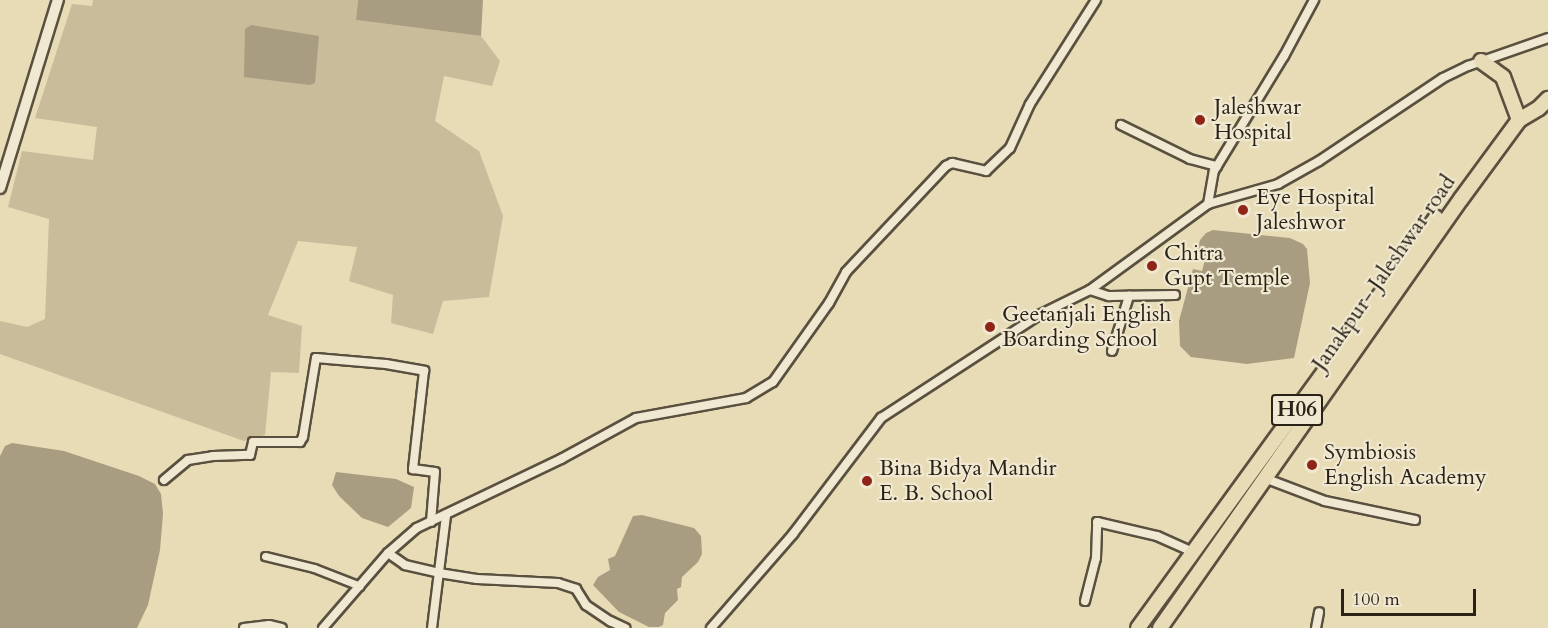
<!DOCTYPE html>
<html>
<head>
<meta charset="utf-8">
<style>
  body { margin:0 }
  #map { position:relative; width:1548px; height:628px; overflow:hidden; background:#e8dcb6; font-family:Cardo,serif }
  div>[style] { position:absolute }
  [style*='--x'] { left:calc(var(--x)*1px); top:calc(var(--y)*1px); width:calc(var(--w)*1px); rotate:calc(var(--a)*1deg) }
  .green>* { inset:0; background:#c8bc9b }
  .water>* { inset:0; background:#a89d80 }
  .roads { filter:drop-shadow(2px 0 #5a503f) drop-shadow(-2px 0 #5a503f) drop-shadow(0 2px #5a503f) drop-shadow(0 -2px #5a503f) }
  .pedestrian>* { height:7px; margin:-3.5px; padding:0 3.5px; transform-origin:3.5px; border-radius:3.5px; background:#f0e8d0 }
  .minor>* { height:8px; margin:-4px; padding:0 4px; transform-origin:4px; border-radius:4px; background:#f0e8d0 }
  .tertiary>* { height:10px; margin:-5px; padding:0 5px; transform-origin:5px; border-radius:5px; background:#f0e8d0 }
  .trunk>* { height:14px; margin:-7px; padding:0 7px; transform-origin:7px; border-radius:7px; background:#e8dcb6 }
  .dots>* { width:16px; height:16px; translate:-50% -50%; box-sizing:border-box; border:3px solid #f0e8d0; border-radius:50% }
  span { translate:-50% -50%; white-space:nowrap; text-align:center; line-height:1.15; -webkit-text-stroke:4.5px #f0e8d0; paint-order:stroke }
  .shield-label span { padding:2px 4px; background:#f0e8d0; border:2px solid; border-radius:4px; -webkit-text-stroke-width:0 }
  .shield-label { font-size:21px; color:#2b2217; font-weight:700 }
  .poi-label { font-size:22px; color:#2b2217 }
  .left { translate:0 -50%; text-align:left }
  .street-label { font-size:22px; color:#2b2217 }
  .scale { position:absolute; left:1341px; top:589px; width:135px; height:27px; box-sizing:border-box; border:3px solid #2b2217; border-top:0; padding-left:8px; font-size:18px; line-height:21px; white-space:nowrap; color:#2b2217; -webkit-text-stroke:4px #f0e8d0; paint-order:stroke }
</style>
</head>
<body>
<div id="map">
  <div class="green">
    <i style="clip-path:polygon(93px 0,358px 0,356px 20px,481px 36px,500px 61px,492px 86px,444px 76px,435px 121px,479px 151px,503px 216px,489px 297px,443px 301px,433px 334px,391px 323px,393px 295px,349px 281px,357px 247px,298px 241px,268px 315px,302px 326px,299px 373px,271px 372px,265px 435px,244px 441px,0 354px,0 321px,27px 327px,45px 319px,49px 219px,8px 207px,22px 151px,93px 160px,97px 127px,35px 118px,72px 4px,92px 6px)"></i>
  </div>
  <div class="water">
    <i style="clip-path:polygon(358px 0,483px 0,481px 36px,356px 20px)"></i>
    <i style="clip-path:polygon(251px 25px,319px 36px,315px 83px,310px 85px,244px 77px,245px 29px)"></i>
    <i style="clip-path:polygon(1213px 230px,1290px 238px,1303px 244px,1307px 249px,1310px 283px,1294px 358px,1247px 364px,1191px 357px,1180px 346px,1179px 321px,1193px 269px,1202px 271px,1205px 260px,1196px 257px,1200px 240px,1206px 233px)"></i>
    <i style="clip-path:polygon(12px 443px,64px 451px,139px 476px,155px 484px,161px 494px,163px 514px,160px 550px,148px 605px,137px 628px,0 628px,0 456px,5px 446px)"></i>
    <i style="clip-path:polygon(336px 472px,396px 479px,414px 487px,411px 508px,388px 527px,362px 518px,339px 496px,332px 485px)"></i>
    <i style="clip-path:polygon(642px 515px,694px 528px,701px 536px,702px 554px,698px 562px,682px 577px,681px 587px,677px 589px,678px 600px,665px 613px,663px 625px,659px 627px,649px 627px,619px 612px,593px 585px,598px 577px,610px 570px,608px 559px,615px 556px,633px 516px)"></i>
  </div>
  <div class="roads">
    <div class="pedestrian">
      <i style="--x:265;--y:556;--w:50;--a:13.8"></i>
      <i style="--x:314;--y:568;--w:49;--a:21.4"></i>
    </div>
    <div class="minor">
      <i style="--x:1121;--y:125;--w:77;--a:26.2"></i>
      <i style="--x:1190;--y:159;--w:28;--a:15"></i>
      <i style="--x:1208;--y:204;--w:34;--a:-80"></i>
      <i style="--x:1214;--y:171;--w:135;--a:-58.7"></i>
      <i style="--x:1284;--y:56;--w:64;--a:-61.8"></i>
      <i style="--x:1090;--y:290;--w:20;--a:18"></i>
      <i style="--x:1109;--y:296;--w:66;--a:-0.9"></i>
      <i style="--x:1112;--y:351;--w:58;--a:-72.8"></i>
      <i style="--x:1267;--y:479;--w:62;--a:20.8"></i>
      <i style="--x:1325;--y:501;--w:92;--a:11.9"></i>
      <i style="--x:164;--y:480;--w:31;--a:-40"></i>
      <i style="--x:188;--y:460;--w:25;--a:-9"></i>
      <i style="--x:213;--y:456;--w:37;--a:-2"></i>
      <i style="--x:250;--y:455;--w:13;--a:-77"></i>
      <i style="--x:253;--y:442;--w:47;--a:0"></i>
      <i style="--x:300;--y:442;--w:6;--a:-59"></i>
      <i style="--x:303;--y:437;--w:80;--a:-80.7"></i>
      <i style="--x:316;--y:358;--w:70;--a:4.9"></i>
      <i style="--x:386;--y:364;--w:39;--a:10"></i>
      <i style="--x:424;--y:371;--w:99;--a:96.4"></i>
      <i style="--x:413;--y:469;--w:22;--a:8"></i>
      <i style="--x:435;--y:472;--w:50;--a:94.6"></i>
      <i style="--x:388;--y:553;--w:21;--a:35"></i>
      <i style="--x:405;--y:565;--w:35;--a:13"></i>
      <i style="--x:439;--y:573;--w:38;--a:9"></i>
      <i style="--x:477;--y:579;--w:81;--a:2.8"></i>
      <i style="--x:558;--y:583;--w:19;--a:18"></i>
      <i style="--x:576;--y:589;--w:19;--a:58"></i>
      <i style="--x:586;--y:605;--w:29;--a:34"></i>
      <i style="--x:610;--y:621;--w:17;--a:25"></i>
      <i style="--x:1085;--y:601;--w:44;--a:-75.7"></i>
      <i style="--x:1096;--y:558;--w:36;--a:-88"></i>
      <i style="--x:1097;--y:522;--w:62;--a:13.1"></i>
      <i style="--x:1157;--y:536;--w:39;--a:24"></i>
      <i style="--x:244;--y:628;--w:25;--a:-7"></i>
      <i style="--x:269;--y:625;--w:13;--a:13"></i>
      <i style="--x:323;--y:628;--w:99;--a:-49.1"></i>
      <i style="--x:388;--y:553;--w:38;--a:-41"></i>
      <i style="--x:417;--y:528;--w:160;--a:-25.6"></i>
      <i style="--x:561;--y:459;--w:85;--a:-28.7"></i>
      <i style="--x:636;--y:418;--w:112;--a:-10.3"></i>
      <i style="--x:746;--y:398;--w:31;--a:-31"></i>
      <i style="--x:773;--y:382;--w:97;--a:-54.7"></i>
      <i style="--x:829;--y:303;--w:35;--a:-61"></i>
      <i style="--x:846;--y:272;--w:146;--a:-46.7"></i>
      <i style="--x:946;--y:166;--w:7;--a:-27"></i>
      <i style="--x:952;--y:163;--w:35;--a:13"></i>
      <i style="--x:986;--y:171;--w:33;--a:-44"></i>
      <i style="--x:1010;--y:148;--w:48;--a:-65.6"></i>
      <i style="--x:1030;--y:104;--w:123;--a:-57.6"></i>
      <i style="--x:432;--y:628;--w:114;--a:-82.9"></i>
      <i style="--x:711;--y:628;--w:125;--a:-48.9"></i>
      <i style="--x:793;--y:534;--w:146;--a:-52.8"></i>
      <i style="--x:881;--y:418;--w:189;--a:-33.1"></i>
      <i style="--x:1039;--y:315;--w:57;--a:-26.1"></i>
      <i style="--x:1090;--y:290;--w:146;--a:-36.1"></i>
      <i style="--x:1208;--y:204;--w:73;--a:-15.9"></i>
      <i style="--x:1278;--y:184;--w:47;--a:-29.3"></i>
      <i style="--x:1319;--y:161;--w:149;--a:-33.8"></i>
      <i style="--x:1443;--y:78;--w:28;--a:-26"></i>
      <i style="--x:1468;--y:66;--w:85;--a:-19.3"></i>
      <i style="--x:1316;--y:628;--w:16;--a:-79"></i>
    </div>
    <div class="tertiary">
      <i style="--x:0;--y:188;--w:197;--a:-72.9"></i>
    </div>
    <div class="trunk">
      <i style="--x:1481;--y:61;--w:27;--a:36"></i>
      <i style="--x:1503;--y:77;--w:46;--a:69.6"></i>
      <i style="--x:1138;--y:628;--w:507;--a:-53.99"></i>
      <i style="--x:1160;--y:628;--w:524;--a:-54.95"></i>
      <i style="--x:1461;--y:199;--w:98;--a:-53.7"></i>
      <i style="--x:1519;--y:120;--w:23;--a:-31"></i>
      <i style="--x:1539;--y:108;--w:13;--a:-45"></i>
    </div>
  </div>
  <div class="dots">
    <i style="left:1200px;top:120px;background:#8f2418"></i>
    <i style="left:1243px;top:210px;background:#8f2418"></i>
    <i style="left:1152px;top:266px;background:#8f2418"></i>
    <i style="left:990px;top:327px;background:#8f2418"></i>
    <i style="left:1312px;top:465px;background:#8f2418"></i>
    <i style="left:867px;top:481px;background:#8f2418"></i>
  </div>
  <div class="shield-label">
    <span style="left:1297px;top:410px">H06</span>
  </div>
  <div class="poi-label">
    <span class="left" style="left:1214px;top:120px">Jaleshwar<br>Hospital</span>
    <span class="left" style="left:1256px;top:210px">Eye Hospital<br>Jaleshwor</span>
    <span class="left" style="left:1164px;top:266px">Chitra<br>Gupt Temple</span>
    <span class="left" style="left:1002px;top:327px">Geetanjali English<br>Boarding School</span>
    <span class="left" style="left:1324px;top:465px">Symbiosis<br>English Academy</span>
    <span class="left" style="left:879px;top:481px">Bina Bidya Mandir<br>E. B. School</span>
  </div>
  <div class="street-label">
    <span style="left:1384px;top:273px;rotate:-55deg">Janakpur- Jaleshwar road</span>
  </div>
  <div class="scale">100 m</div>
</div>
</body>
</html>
